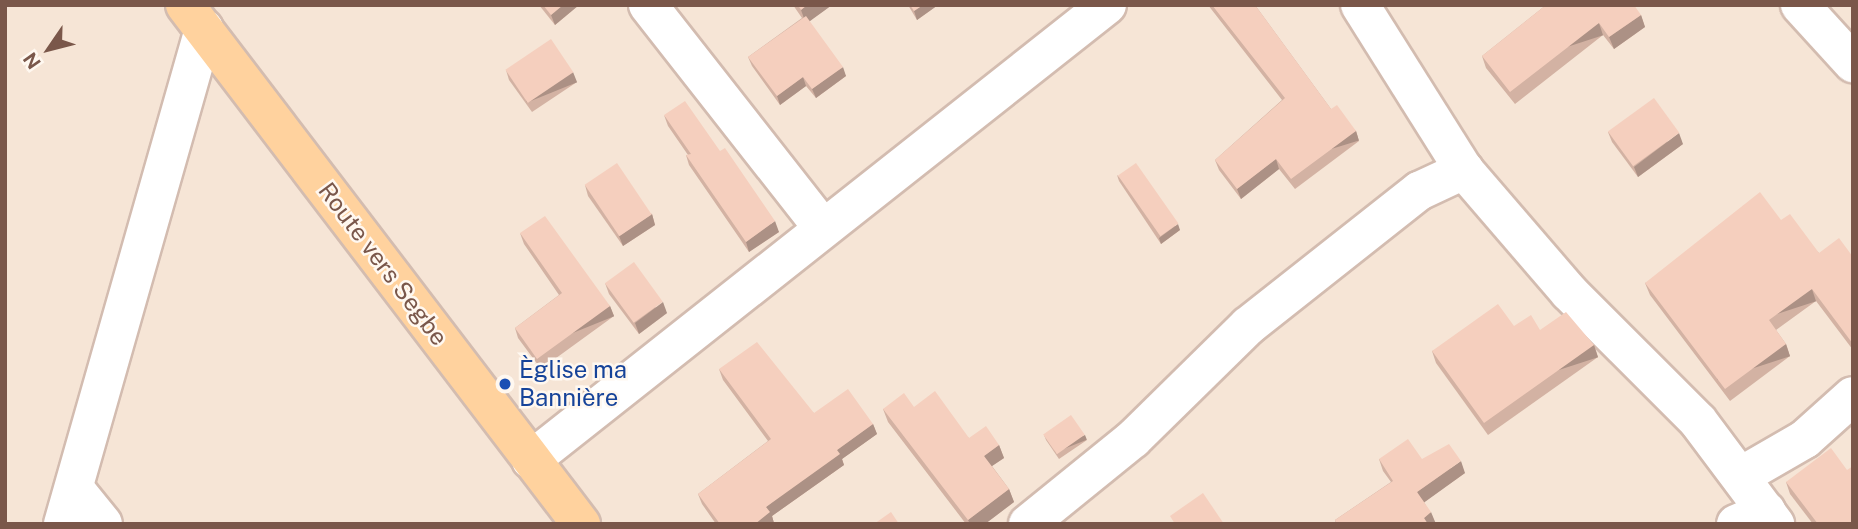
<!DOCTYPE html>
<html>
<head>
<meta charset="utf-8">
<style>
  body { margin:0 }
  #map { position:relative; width:1858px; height:529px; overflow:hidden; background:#fef3e9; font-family:"Public Sans",sans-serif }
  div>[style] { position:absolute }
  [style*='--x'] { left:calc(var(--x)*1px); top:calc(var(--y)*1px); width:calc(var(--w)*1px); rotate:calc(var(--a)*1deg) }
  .residential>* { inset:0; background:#f6e5d6; transform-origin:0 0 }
  .roads { filter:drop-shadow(2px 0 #d3bcb0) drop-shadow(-2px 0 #d3bcb0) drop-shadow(0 2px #d3bcb0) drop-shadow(0 -2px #d3bcb0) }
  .minor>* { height:38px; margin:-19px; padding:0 19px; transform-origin:19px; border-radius:19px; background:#fff }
  .major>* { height:38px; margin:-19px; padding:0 19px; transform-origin:19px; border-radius:19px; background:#ffd29e }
  .wall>* { inset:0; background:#d3b2a3 }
  .shaded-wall>* { inset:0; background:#ac9185; transform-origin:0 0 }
  .building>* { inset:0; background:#f5cfbe; transform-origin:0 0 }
  .dots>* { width:19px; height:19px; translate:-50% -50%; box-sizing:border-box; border:4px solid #fff8f0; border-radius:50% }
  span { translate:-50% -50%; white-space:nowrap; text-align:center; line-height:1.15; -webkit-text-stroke:5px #fff8f0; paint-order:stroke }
  .street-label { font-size:24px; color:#7a574a }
  .transit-label { font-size:24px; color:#164399 }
  .left { translate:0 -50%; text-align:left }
  .frame { position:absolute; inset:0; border:7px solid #7a574a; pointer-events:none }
  .north { position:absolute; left:14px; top:14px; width:70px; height:70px; -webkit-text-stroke:5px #fff8f0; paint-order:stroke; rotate:235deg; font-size:19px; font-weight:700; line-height:28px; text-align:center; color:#7a574a }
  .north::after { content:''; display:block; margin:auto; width:24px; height:32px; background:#7a574a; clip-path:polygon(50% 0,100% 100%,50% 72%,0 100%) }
</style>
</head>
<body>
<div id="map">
  <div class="residential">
    <i style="left:5px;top:5px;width:1848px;height:519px"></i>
  </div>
  <div class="roads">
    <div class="minor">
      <i style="--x:648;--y:5;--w:283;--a:51.9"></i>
      <i style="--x:1360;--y:5;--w:195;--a:57.8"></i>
      <i style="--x:1464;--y:170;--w:161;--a:49.3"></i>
      <i style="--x:1569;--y:292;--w:182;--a:45"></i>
      <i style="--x:1698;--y:421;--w:129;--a:53.2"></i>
      <i style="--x:1800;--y:5;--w:79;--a:47.6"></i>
      <i style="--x:531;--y:460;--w:734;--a:-38.31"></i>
      <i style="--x:1741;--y:476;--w:74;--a:-30"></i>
      <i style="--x:1805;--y:439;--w:64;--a:-41.9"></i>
      <i style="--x:74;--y:488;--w:46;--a:51.1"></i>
      <i style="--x:63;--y:524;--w:515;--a:-74.1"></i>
      <i style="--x:1028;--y:524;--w:135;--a:-39"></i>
      <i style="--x:1133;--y:439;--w:161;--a:-44.5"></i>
      <i style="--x:1248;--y:326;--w:218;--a:-38.3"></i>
      <i style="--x:1419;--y:191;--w:50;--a:-25"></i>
      <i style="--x:1736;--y:524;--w:33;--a:-23"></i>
    </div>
    <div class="major">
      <i style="--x:185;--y:5;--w:653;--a:52.66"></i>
    </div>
  </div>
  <div class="wall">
    <i style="clip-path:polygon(539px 5px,579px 5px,555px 25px)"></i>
    <i style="clip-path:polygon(793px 5px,832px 5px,809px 21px,846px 76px,816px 98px,806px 86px,780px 105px,752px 66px,748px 57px,802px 18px)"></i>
    <i style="clip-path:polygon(908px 5px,938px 5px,917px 20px)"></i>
    <i style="clip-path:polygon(1208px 5px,1255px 5px,1331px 109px,1356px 131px,1359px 141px,1295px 189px,1279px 169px,1241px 199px,1219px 170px,1215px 160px,1282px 100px)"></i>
    <i style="clip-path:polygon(1546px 5px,1641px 15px,1645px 27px,1614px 49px,1603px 35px,1515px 104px,1486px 68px,1482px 56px)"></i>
    <i style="clip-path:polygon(506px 70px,577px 82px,532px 112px,509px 80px)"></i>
    <i style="clip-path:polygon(664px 115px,779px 232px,749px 252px,689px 165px,686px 155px,688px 155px,668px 126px)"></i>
    <i style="clip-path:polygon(1608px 132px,1683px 144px,1638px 177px,1612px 142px)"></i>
    <i style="clip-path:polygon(1117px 175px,1180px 230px,1161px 244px,1119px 181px)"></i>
    <i style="clip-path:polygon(585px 185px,652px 214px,655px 225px,623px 246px,588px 196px)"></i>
    <i style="clip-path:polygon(1781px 220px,1819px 253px,1853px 257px,1853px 350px,1816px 301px,1776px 330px,1786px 344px,1790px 356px,1730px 401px,1650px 295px,1645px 283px)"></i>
    <i style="clip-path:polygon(520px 233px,610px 306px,614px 316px,541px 369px,518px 338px,515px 328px,559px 295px,524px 244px)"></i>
    <i style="clip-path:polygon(605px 283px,667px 313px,639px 334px,609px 294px)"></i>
    <i style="clip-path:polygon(1514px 326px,1540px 330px,1594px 345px,1598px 357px,1488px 435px,1436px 363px,1432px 351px)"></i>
    <i style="clip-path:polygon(719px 369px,814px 413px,873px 424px,877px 434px,842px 459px,844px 465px,772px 516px,774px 523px,773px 524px,716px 524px,702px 504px,698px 494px,768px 441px,723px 380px)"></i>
    <i style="clip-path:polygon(914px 407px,969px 438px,999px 445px,1004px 458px,992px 466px,1009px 489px,1014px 502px,985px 524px,966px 524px,888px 422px,883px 409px)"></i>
    <i style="clip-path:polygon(1044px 435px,1087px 440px,1059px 459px,1046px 440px)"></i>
    <i style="clip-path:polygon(1379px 459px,1422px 459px,1465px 473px,1424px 502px,1436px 524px,1336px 524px,1335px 520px,1391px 482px,1383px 471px)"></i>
    <i style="clip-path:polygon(1847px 470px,1853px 524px,1813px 524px,1790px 494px,1786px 482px)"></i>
  </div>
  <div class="shaded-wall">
    <i style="clip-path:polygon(563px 5px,579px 5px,555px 25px,551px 15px)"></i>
    <i style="clip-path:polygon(807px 5px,832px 5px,806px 24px,801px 10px)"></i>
    <i style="clip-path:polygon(923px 5px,938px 5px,917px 20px,914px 11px)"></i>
    <i style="clip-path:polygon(1641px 15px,1645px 27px,1614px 49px,1609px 37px)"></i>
    <i style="left:1599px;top:23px;width:13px;height:113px;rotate:72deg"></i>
    <i style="clip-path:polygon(843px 67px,846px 76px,816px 98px,812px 89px)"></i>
    <i style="left:573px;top:72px;width:11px;height:54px;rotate:68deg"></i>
    <i style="clip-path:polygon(803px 77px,806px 86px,780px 105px,777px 96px)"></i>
    <i style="left:1356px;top:131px;width:10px;height:81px;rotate:73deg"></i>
    <i style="clip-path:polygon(1679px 133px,1683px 144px,1638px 177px,1634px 167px)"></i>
    <i style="clip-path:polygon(1276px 159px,1279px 169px,1241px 199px,1237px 189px)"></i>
    <i style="clip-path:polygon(652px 214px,655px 225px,623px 246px,619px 236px)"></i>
    <i style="clip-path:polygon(775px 221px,779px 232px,749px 252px,746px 242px)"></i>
    <i style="clip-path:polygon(1178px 224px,1180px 230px,1161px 244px,1159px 238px)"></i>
    <i style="left:1812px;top:289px;width:13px;height:53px;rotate:72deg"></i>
    <i style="clip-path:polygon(663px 302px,667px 313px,639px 334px,635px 323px)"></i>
    <i style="left:610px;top:306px;width:11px;height:90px;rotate:68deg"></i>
    <i style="left:1786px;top:344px;width:13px;height:76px;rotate:72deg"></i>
    <i style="left:1594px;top:345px;width:13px;height:135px;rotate:72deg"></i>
    <i style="clip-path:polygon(873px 424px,877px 434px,842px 459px,844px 465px,772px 516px,774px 523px,773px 524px,755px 524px,766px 507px,837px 450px)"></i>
    <i style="left:1085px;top:435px;width:5px;height:34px;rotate:68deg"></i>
    <i style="clip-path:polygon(999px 445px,1004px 458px,989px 468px,984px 456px)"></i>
    <i style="clip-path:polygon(1461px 461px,1465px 473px,1422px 504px,1417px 492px)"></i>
    <i style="clip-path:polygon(1009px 489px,1014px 502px,985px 524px,970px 524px,968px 520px)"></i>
    <i style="clip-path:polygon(1431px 512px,1436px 524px,1426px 524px,1424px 518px)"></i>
  </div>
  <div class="building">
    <i style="clip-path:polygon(543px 5px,563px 5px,551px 15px)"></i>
    <i style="clip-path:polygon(798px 5px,807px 5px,801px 10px)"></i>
    <i style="clip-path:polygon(910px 5px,923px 5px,914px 11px)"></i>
    <i style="clip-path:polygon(1212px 5px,1255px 5px,1331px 109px,1337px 105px,1356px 131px,1291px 179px,1276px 159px,1237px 189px,1215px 160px,1285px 98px)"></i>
    <i style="clip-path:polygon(1546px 5px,1634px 5px,1641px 15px,1609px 37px,1599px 23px,1510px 92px,1482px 56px)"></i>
    <i style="clip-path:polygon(806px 16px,843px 67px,812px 89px,803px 77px,777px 96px,748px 57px)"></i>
    <i style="left:551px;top:39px;width:40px;height:55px;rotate:56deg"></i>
    <i style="left:1654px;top:98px;width:43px;height:57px;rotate:54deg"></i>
    <i style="clip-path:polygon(685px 101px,720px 151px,725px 148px,775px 221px,746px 242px,686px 155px,691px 154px,664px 115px)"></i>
    <i style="left:617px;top:163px;width:62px;height:39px;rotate:56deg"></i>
    <i style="left:1136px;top:163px;width:74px;height:22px;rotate:55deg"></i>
    <i style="clip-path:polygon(1760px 192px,1781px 220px,1790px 214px,1819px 253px,1839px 238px,1853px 257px,1853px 344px,1812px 289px,1769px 320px,1786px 344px,1725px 389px,1645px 283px)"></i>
    <i style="clip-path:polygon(545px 216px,610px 306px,537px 359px,515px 328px,562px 293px,520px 233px)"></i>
    <i style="left:634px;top:262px;width:49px;height:36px;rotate:54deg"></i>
    <i style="clip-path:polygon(1498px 304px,1514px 326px,1531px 315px,1540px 330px,1566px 312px,1594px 345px,1484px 423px,1432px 351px)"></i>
    <i style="clip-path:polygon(757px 342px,814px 413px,848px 389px,873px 424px,837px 450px,840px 454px,766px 507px,770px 512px,755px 524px,720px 524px,698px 494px,771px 439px,719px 369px)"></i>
    <i style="clip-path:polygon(935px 391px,969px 438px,986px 426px,999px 445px,984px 456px,1009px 489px,968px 520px,883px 409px,904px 393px,914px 407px)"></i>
    <i style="left:1071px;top:415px;width:24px;height:34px;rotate:55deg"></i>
    <i style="clip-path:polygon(1408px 439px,1422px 459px,1449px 444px,1461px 461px,1417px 492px,1431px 512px,1424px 518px,1428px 524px,1337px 524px,1335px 520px,1393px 481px,1379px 459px)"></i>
    <i style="clip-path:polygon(1831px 448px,1847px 470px,1853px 466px,1853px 524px,1818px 524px,1786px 482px)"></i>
    <i style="clip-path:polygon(1203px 493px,1224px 524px,1175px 524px,1170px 516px)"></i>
    <i style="clip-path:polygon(891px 512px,899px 524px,874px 524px)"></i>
  </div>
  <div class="dots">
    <i style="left:505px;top:384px;background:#1a4fb4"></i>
  </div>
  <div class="street-label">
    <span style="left:383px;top:264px;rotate:53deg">Route vers Segbe</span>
  </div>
  <div class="transit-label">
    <span class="left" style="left:519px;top:384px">Èglise ma<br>Bannière</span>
  </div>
  <div class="frame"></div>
  <div class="north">N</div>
</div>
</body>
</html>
